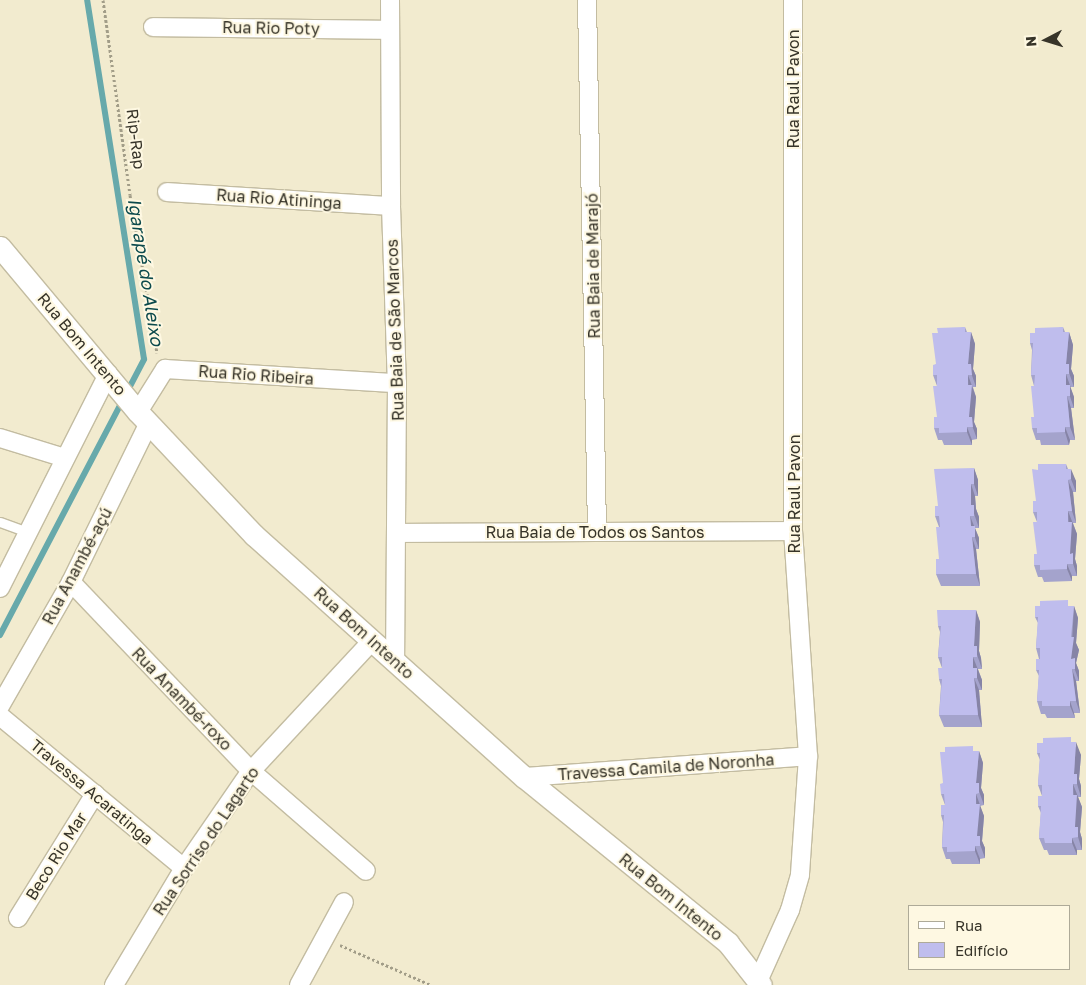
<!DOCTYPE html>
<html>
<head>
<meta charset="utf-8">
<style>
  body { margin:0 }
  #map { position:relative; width:1086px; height:985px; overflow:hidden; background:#f2ebcf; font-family:"Golos Text",sans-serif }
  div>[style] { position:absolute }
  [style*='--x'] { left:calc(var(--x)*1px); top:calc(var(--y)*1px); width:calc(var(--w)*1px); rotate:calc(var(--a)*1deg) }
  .stream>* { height:6px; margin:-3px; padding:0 3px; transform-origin:3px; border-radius:3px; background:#67a9ab }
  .path>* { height:3px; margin-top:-1.5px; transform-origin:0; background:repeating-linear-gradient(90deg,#a29d88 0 2.5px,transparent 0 5px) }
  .roads { filter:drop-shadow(1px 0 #c3bca1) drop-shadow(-1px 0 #c3bca1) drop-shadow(0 1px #c3bca1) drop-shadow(0 -1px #c3bca1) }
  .service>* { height:9px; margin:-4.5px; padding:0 4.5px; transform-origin:4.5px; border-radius:4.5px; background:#fff }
  .minor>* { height:18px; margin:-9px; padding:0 9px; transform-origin:9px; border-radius:9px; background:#fff }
  .tertiary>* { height:21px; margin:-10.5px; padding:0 10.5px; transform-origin:10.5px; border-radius:10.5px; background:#fff }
  .wall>* { inset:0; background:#a4a3cc }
  .shaded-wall>* { inset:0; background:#8684a6 }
  .building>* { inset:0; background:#bfbded }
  span { translate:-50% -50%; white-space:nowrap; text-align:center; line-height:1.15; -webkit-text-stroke:4px #fef8e2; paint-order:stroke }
  .street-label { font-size:16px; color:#373429 }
  .water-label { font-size:18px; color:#0c4a4c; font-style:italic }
  .legend { position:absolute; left:908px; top:905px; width:162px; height:65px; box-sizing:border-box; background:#fef8e2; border:1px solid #aeaa98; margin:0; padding:6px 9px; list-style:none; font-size:15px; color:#373429 }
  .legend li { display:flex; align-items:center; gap:10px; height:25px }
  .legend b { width:25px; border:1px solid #aeaa98 }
  .north { position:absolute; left:1021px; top:15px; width:50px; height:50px; -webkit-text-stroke:4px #fef8e2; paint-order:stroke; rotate:265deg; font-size:14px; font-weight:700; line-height:20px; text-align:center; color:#373429 }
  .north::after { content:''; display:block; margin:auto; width:18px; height:22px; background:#373429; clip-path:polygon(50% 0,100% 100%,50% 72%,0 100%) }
</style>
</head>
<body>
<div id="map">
  <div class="stream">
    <i style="--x:0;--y:635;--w:311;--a:-62.4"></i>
    <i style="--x:144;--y:359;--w:363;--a:-99"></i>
  </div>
  <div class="path">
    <i style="--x:103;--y:0;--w:197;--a:82.1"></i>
    <i style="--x:130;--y:195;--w:160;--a:80.3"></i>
    <i style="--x:340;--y:945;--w:99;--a:23.7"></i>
  </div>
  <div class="roads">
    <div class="service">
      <i style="--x:0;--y:522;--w:30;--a:20"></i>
    </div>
    <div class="minor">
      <i style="--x:390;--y:0;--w:206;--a:89.7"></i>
      <i style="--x:391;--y:206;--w:177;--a:88.1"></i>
      <i style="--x:397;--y:383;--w:278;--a:90.4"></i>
      <i style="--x:587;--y:0;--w:531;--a:88.92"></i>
      <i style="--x:153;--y:27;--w:237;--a:0.7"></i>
      <i style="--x:167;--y:192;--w:224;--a:3.6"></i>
      <i style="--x:138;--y:412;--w:51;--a:-57.9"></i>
      <i style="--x:165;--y:369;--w:232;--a:3.5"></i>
      <i style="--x:0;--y:438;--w:68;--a:17.1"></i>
      <i style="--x:397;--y:533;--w:396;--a:-0.3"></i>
      <i style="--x:71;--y:582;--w:261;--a:46.4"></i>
      <i style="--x:251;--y:771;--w:152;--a:41"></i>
      <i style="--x:0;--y:588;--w:240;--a:-63.2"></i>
      <i style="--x:0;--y:706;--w:143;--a:-60.2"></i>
      <i style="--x:71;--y:582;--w:177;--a:-63.9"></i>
      <i style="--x:0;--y:716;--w:239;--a:39.6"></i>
      <i style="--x:524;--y:777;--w:285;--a:-4.2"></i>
      <i style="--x:18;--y:918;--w:146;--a:-58.2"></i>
      <i style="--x:759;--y:979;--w:76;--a:-65.8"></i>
      <i style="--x:790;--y:910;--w:37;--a:-74"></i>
      <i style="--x:800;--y:874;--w:118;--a:-86.1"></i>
      <i style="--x:808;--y:756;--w:225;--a:-93.8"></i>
      <i style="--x:793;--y:531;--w:531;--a:-90"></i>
      <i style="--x:114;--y:985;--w:136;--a:-59.1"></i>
      <i style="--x:184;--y:868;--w:118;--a:-55.4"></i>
      <i style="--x:251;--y:771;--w:178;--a:-47.1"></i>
      <i style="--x:299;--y:985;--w:94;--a:-61.5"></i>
    </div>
    <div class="tertiary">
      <i style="--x:0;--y:247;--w:215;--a:50.1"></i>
      <i style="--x:138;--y:412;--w:169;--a:46.7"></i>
      <i style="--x:254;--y:535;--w:363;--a:41.9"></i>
      <i style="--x:524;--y:777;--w:263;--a:39.1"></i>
      <i style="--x:728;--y:943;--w:53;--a:51.8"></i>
    </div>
  </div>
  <div class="wall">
    <i style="clip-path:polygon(965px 327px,967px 332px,971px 332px,975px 344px,973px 369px,976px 376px,976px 387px,973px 387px,976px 397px,974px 422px,977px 429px,977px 439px,972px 440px,972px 445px,944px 445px,942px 440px,938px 440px,934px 428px,937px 417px,937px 386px,933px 375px,936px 364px,938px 333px)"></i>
    <i style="clip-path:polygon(1063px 327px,1065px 332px,1069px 332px,1073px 345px,1071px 369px,1074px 376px,1074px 387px,1070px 387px,1074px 397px,1074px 408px,1071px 408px,1075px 440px,1070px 440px,1069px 445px,1041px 445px,1040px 440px,1036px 440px,1032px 428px,1034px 417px,1034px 386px,1031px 375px,1032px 350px,1030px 343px,1035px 333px)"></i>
    <i style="clip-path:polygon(1066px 464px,1068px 469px,1076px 481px,1076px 492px,1073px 492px,1076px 523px,1073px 523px,1077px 534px,1075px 559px,1077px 566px,1077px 576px,1072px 576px,1072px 581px,1044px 582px,1042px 577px,1038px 577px,1034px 565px,1037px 554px,1037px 522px,1033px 512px,1036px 501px,1038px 470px)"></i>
    <i style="clip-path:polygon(974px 468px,978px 480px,978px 496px,975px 496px,976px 509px,979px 517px,979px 528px,975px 528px,979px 538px,979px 549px,976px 549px,980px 586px,941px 586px,936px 574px,939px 559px,939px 527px,935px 516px,938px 506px)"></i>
    <i style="clip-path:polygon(1070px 606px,1074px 606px,1078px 618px,1076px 643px,1079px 650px,1076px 663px,1079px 671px,1079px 681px,1076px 681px,1080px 713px,1074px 713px,1075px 718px,1047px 718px,1045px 714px,1041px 714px,1037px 701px,1039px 676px,1036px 670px,1039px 659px,1036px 648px,1038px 623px,1035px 617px)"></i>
    <i style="clip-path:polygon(976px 610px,980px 622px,979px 651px,981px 658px,982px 669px,978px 669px,982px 680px,982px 690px,979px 690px,982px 727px,944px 727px,939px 715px,941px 686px,939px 679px,942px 668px,938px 657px,940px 632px,938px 626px)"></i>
    <i style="clip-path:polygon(1072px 742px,1081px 755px,1079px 779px,1081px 786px,1081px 797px,1078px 797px,1082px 807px,1080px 832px,1082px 839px,1082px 850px,1077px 850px,1077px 855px,1049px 855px,1047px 850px,1044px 850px,1039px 838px,1041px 813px,1038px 806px,1042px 796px,1038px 785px,1040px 760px,1037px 753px)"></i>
    <i style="clip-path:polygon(975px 751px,979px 751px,983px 763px,981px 788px,984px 795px,984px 805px,980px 806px,984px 816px,982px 841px,985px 848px,985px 858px,980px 859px,980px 864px,952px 864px,950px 859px,946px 859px,942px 847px,943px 822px,941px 815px,945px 805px,941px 794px,943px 783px)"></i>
  </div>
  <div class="shaded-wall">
    <i style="clip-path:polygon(971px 332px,975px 344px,973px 369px,976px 376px,976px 387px,968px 364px)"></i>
    <i style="clip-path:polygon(1069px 332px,1073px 345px,1071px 369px,1074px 376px,1074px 387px,1066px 364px)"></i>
    <i style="clip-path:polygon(1066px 374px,1074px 397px,1074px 408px,1066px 385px)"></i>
    <i style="clip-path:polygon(968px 375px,976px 397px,974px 422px,977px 429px,977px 439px,969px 417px)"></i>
    <i style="clip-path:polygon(1067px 396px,1071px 408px,1075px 440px,1070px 427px)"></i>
    <i style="clip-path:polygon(967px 427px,972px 440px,972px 445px,967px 432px)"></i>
    <i style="clip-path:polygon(1065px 427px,1070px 440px,1069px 445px,1065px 432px)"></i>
    <i style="clip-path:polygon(974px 468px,978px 480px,978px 496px,974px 484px)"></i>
    <i style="clip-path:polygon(1071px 469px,1076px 481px,1076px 492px,1071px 479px)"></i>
    <i style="clip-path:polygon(1068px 480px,1073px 492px,1076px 523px,1072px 511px)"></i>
    <i style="clip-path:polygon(971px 484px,975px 496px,976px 509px,979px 517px,979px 528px,971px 505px)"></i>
    <i style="clip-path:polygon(1068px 511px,1077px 534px,1075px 559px,1077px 566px,1077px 576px,1070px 554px)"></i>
    <i style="clip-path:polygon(970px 516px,979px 538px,979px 549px,971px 526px)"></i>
    <i style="clip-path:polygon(972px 537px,976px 549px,980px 586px,976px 574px)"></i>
    <i style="clip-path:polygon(1067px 564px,1072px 576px,1072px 581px,1067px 569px)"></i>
    <i style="clip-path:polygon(1074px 606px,1078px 618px,1076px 643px,1079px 650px,1076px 663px,1079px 671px,1079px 681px,1071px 659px)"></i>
    <i style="clip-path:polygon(976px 610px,980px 622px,979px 651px,981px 658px,982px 669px,974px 646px)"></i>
    <i style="clip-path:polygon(973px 657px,982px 680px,982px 690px,973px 668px)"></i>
    <i style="clip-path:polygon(1072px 669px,1076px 681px,1080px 713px,1076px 701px)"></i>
    <i style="clip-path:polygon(974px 678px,979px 690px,982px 727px,978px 715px)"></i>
    <i style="clip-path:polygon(1070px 701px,1074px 713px,1075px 718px,1070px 706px)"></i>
    <i style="clip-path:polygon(1076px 742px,1081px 755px,1079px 779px,1081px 786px,1081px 797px,1074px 774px)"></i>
    <i style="clip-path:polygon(979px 751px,983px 763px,981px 788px,984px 795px,984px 805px,976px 783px)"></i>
    <i style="clip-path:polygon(1073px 784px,1082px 807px,1080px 832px,1082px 839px,1082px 850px,1075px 827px)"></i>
    <i style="clip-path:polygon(976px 794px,984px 816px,982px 841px,985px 848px,985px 858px,977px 836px)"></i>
    <i style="clip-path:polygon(1072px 838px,1077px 850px,1077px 855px,1072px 843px)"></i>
    <i style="clip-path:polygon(975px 846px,980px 859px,980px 864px,975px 851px)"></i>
  </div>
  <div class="building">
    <i style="clip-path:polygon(965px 327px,965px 332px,971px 332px,968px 364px,971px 364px,972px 375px,968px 375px,968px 385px,972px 385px,969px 417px,972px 417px,973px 427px,967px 427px,967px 432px,939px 433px,939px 428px,934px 428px,934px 417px,937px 417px,933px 386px,937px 386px,937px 375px,933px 375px,933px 365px,936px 364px,932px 333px,938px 333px,937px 328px)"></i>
    <i style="clip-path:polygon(1063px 327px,1063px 332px,1069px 332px,1066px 364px,1069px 364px,1069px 374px,1066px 374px,1066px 385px,1070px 385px,1070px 396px,1067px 396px,1070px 427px,1065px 427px,1065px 432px,1037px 433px,1037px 428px,1032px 428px,1031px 417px,1034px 417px,1031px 386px,1034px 386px,1035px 375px,1031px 375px,1033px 343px,1030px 343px,1030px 333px,1035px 333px,1035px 328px)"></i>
    <i style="clip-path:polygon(1038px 464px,1066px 464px,1066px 469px,1071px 469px,1071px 479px,1068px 480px,1072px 511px,1068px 511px,1068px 522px,1072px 522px,1070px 554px,1073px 553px,1073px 564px,1067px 564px,1067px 569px,1040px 570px,1040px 565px,1034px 565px,1034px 554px,1037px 554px,1033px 522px,1037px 522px,1037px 512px,1033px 512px,1033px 501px,1036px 501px,1032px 469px,1038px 470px)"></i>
    <i style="clip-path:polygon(974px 468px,974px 484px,971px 484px,971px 505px,974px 505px,974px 516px,970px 516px,971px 526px,975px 526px,975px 537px,972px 537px,976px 574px,936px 574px,936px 559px,939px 559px,936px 527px,940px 527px,939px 516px,935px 516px,935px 506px,938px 506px,934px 469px)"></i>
    <i style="clip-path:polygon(1068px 600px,1068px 606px,1074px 606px,1071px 637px,1074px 637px,1071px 659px,1075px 658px,1075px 669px,1072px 669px,1076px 701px,1070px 701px,1070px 706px,1042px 706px,1042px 701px,1037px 701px,1039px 670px,1036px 670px,1036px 659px,1040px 659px,1040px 648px,1036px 648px,1038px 617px,1035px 617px,1035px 606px,1040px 606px,1040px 601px)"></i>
    <i style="clip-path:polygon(937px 610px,976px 610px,974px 646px,977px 646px,977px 657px,973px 657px,973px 668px,977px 668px,977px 678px,974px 678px,978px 715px,939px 715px,942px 679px,939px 679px,938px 668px,942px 668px,942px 657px,938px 657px,941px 626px,938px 626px)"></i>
    <i style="clip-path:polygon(1071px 737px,1071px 742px,1076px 742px,1074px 774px,1077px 774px,1077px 784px,1073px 784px,1073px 795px,1077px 795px,1075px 827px,1078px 827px,1078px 837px,1072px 838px,1072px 843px,1045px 843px,1044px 838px,1039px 838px,1041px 806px,1038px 806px,1038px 796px,1042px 796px,1042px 785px,1038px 785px,1040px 753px,1037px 753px,1037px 743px,1043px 743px,1043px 738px)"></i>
    <i style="clip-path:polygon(973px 746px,973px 751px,979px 751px,976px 783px,979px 783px,979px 793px,976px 794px,976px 804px,980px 804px,977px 836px,980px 836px,980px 846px,975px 846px,975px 851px,947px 852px,947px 847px,942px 847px,944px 815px,941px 815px,941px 805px,945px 805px,944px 794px,941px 794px,940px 784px,943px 783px,940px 752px,945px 752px,945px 747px)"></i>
  </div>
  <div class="street-label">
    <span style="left:271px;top:28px;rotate:1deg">Rua Rio Poty</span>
    <span style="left:793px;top:89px;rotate:-90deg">Rua Raul Pavon</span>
    <span style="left:136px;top:139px;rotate:83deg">Rip-Rap</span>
    <span style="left:279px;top:199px;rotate:4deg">Rua Rio Atininga</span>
    <span style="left:593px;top:266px;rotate:-91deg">Rua Baia de Marajó</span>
    <span style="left:395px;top:330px;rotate:-92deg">Rua Baia de São Marcos</span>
    <span style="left:82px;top:344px;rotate:50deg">Rua Bom Intento</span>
    <span style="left:256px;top:375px;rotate:4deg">Rua Rio Ribeira</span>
    <span style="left:794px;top:494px;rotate:-90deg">Rua Raul Pavon</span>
    <span style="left:595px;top:532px">Rua Baia de Todos os Santos</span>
    <span style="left:77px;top:566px;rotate:-62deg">Rua Anambé-açú</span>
    <span style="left:364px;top:633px;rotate:42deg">Rua Bom Intento</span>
    <span style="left:182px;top:699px;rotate:46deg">Rua Anambé-roxo</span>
    <span style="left:666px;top:767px;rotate:-4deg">Travessa Camila de Noronha</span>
    <span style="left:92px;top:792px;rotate:40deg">Travessa Acaratinga</span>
    <span style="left:206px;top:841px;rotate:-56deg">Rua Sorriso do Lagarto</span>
    <span style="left:56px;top:856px;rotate:-58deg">Beco Rio Mar</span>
    <span style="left:671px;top:897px;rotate:39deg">Rua Bom Intento</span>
  </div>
  <div class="water-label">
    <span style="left:146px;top:272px;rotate:81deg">Igarapé do Aleixo</span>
  </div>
  <ul class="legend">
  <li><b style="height:6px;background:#fff"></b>Rua</li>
  <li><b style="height:14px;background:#bfbded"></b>Edifício</li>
  </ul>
  <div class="north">N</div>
</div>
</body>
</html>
